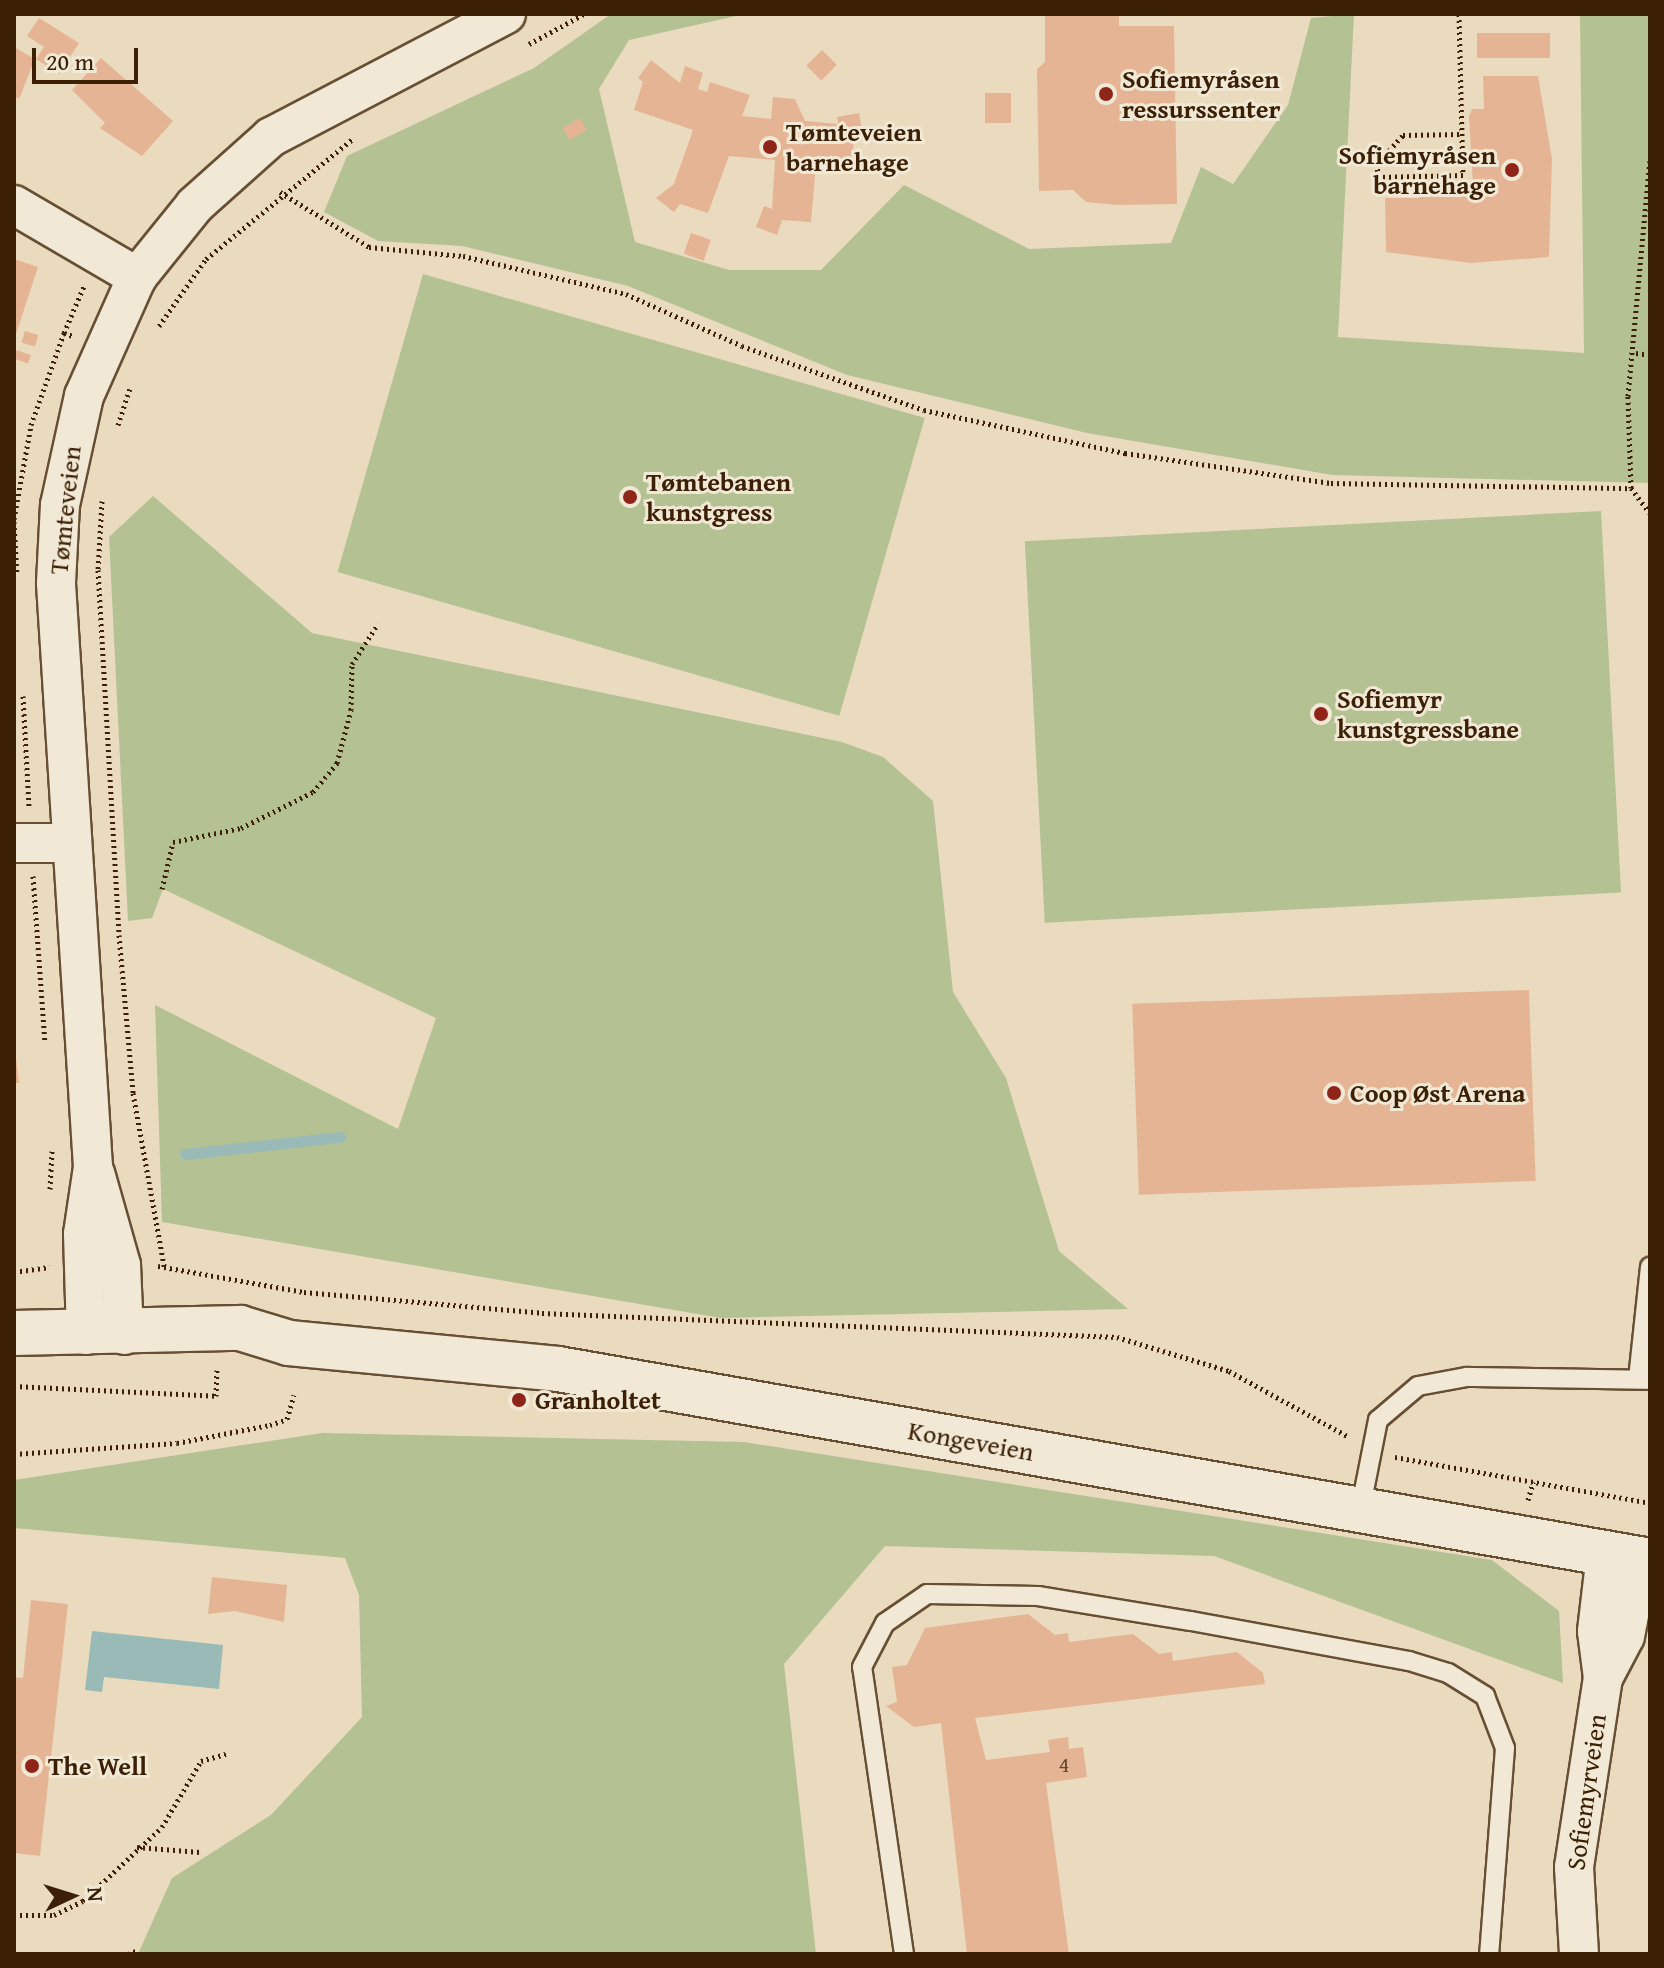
<!DOCTYPE html>
<html>
<head>
<meta charset="utf-8">
<style>
  body { margin:0 }
  #map { position:relative; width:1664px; height:1968px; overflow:hidden; background:#eadbbe; font-family:"Gentium Book Plus",serif }
  div>[style] { position:absolute }
  [style*='--x'] { left:calc(var(--x)*1px); top:calc(var(--y)*1px); width:calc(var(--w)*1px); rotate:calc(var(--a)*1deg) }
  .green>* { inset:0; background:#b4c193; transform-origin:0 0 }
  .water>* { inset:0; background:#99bab7 }
  .stream>* { height:11px; margin:-5.5px; padding:0 5.5px; transform-origin:5.5px; border-radius:5.5px; background:#99bab7 }
  .building>* { inset:0; background:#e5b494; transform-origin:0 0 }
  .path>* { height:5px; margin-top:-2.5px; transform-origin:0; background:repeating-linear-gradient(90deg,#3b2006 0 2px,transparent 0 6px) }
  .roads { filter:drop-shadow(2px 0 #674f34) drop-shadow(-2px 0 #674f34) drop-shadow(0 2px #674f34) drop-shadow(0 -2px #674f34) }
  .service>* { height:18px; margin:-9px; padding:0 9px; transform-origin:9px; border-radius:9px; background:#f1e8d5 }
  .minor>* { height:38px; margin:-19px; padding:0 19px; transform-origin:19px; border-radius:19px; background:#f1e8d5 }
  .secondary>* { height:44px; margin:-22px; padding:0 22px; transform-origin:22px; border-radius:22px; background:#f1e8d5 }
  .dots>* { width:22px; height:22px; translate:-50% -50%; box-sizing:border-box; border:4px solid #f1e8d5; border-radius:50% }
  span { translate:-50% -50%; white-space:nowrap; text-align:center; line-height:1.15; -webkit-text-stroke:6px #f1e8d5; paint-order:stroke }
  .number-label { font-size:22px; color:#66452a }
  .number-label span { -webkit-text-stroke-width:0 }
  .poi-label { font-size:26px; color:#3b2006; font-weight:700 }
  .left { translate:0 -50%; text-align:left }
  .right { translate:-100% -50%; text-align:right }
  .street-label { font-size:26px; color:#3b2006 }
  .frame { position:absolute; inset:0; border:16px solid #3b2006; pointer-events:none }
  .north { position:absolute; left:32px; top:1856px; width:80px; height:80px; -webkit-text-stroke:6px #f1e8d5; paint-order:stroke; rotate:86deg; font-size:22px; font-weight:700; line-height:32px; text-align:center; color:#3b2006 }
  .north::after { content:''; display:block; margin:auto; width:28px; height:36px; background:#3b2006; clip-path:polygon(50% 0,100% 100%,50% 72%,0 100%) }
  .scale { position:absolute; left:32px; top:48px; width:106px; height:36px; box-sizing:border-box; border:4px solid #3b2006; border-top:0; padding-left:10px; font-size:24px; line-height:28px; white-space:nowrap; color:#3b2006; -webkit-text-stroke:6px #f1e8d5; paint-order:stroke }
</style>
</head>
<body>
<div id="map">
  <div class="green">
    <i style="clip-path:polygon(611px 14px,745px 14px,629px 40px,599px 89px,635px 242px,729px 270px,821px 270px,904px 185px,1029px 249px,1171px 243px,1201px 167px,1233px 184px,1288px 105px,1311px 18px,1354px 14px,1338px 337px,1584px 353px,1580px 14px,1650px 14px,1650px 483px,1332px 475px,1087px 433px,847px 375px,628px 286px,462px 246px,378px 241px,324px 212px,347px 156px,534px 68px)"></i>
    <i style="left:423px;top:274px;width:522px;height:310px;rotate:16deg"></i>
    <i style="clip-path:polygon(153px 496px,312px 633px,842px 742px,883px 757px,933px 801px,953px 992px,1006px 1078px,1059px 1251px,1128px 1309px,721px 1318px,162px 1222px,155px 1005px,398px 1129px,436px 1018px,163px 889px,152px 918px,128px 921px,109px 537px)"></i>
    <i style="left:1601px;top:511px;width:382px;height:577px;rotate:87deg"></i>
    <i style="clip-path:polygon(322px 1433px,744px 1442px,1492px 1560px,1559px 1611px,1563px 1683px,1214px 1556px,885px 1546px,784px 1664px,816px 1954px,138px 1954px,172px 1878px,271px 1815px,362px 1717px,359px 1595px,345px 1558px,14px 1528px,14px 1480px)"></i>
  </div>
  <div class="water">
    <i style="clip-path:polygon(92px 1631px,223px 1645px,219px 1689px,104px 1677px,102px 1692px,85px 1690px)"></i>
  </div>
  <div class="stream">
    <i style="--x:185;--y:1154;--w:156;--a:-6.3"></i>
  </div>
  <div class="building">
    <i style="clip-path:polygon(1045px 14px,1119px 14px,1119px 26px,1174px 26px,1177px 204px,1117px 205px,1086px 202px,1073px 190px,1039px 191px,1037px 69px,1045px 62px)"></i>
    <i style="clip-path:polygon(39px 18px,79px 43px,59px 74px,36px 59px,44px 47px,27px 36px)"></i>
    <i style="left:1550px;top:33px;width:25px;height:73px;rotate:90deg"></i>
    <i style="clip-path:polygon(14px 47px,35px 59px,19px 99px,14px 96px)"></i>
    <i style="left:822px;top:50px;width:21px;height:22px;rotate:45deg"></i>
    <i style="clip-path:polygon(101px 58px,173px 121px,142px 156px,100px 128px,105px 123px,72px 90px)"></i>
    <i style="clip-path:polygon(651px 60px,680px 83px,685px 66px,703px 73px,698px 89px,707px 92px,710px 82px,750px 95px,742px 116px,771px 119px,773px 97px,795px 99px,805px 121px,838px 124px,837px 117px,859px 113px,863px 135px,854px 137px,852px 165px,816px 163px,811px 222px,782px 220px,777px 235px,756px 227px,764px 206px,772px 209px,775px 160px,729px 156px,708px 213px,680px 204px,674px 212px,656px 198px,674px 184px,693px 130px,634px 110px,643px 82px,638px 78px)"></i>
    <i style="clip-path:polygon(1483px 76px,1538px 76px,1552px 159px,1549px 257px,1471px 263px,1386px 252px,1385px 198px,1419px 198px,1426px 182px,1473px 185px,1469px 117px,1472px 109px,1484px 109px)"></i>
    <i style="left:985px;top:93px;width:26px;height:30px"></i>
    <i style="left:580px;top:118px;width:14px;height:20px;rotate:60deg"></i>
    <i style="left:691px;top:233px;width:21px;height:22px;rotate:19deg"></i>
    <i style="clip-path:polygon(14px 259px,38px 267px,15px 337px,14px 337px)"></i>
    <i style="left:25px;top:331px;width:14px;height:12px;rotate:17deg"></i>
    <i style="left:17px;top:350px;width:15px;height:9px;rotate:20deg"></i>
    <i style="left:1529px;top:990px;width:191px;height:397px;rotate:88deg"></i>
    <i style="clip-path:polygon(14px 1042px,19px 1083px,14px 1083px)"></i>
    <i style="clip-path:polygon(212px 1577px,287px 1585px,284px 1622px,235px 1611px,208px 1614px)"></i>
    <i style="clip-path:polygon(31px 1600px,68px 1604px,40px 1856px,14px 1853px,14px 1677px,23px 1678px)"></i>
    <i style="clip-path:polygon(1028px 1614px,1055px 1635px,1068px 1633px,1069px 1642px,1133px 1634px,1159px 1654px,1172px 1652px,1173px 1661px,1237px 1652px,1263px 1673px,1265px 1684px,975px 1718px,986px 1760px,1050px 1752px,1048px 1740px,1068px 1737px,1069px 1749px,1083px 1747px,1087px 1777px,1046px 1783px,1069px 1954px,967px 1954px,941px 1723px,914px 1727px,886px 1706px,897px 1702px,892px 1667px,907px 1665px,925px 1628px)"></i>
  </div>
  <div class="path">
    <i style="--x:1459;--y:14;--w:161;--a:88.6"></i>
    <i style="--x:1463;--y:175;--w:85;--a:178.7"></i>
    <i style="--x:1378;--y:177;--w:13;--a:-94"></i>
    <i style="--x:1377;--y:164;--w:39;--a:-48"></i>
    <i style="--x:1403;--y:135;--w:59;--a:-1"></i>
    <i style="--x:529;--y:44;--w:63;--a:-28.6"></i>
    <i style="--x:280;--y:192;--w:105;--a:31.7"></i>
    <i style="--x:369;--y:247;--w:94;--a:5.5"></i>
    <i style="--x:463;--y:256;--w:167;--a:13.1"></i>
    <i style="--x:626;--y:294;--w:127;--a:24.1"></i>
    <i style="--x:742;--y:346;--w:193;--a:19.4"></i>
    <i style="--x:924;--y:410;--w:206;--a:12.1"></i>
    <i style="--x:1125;--y:453;--w:208;--a:8.3"></i>
    <i style="--x:1331;--y:483;--w:300;--a:1"></i>
    <i style="--x:1631;--y:488;--w:31;--a:53"></i>
    <i style="--x:159;--y:326;--w:82;--a:-55"></i>
    <i style="--x:206;--y:259;--w:191;--a:-39.3"></i>
    <i style="--x:64;--y:333;--w:51;--a:-66.9"></i>
    <i style="--x:1636;--y:353;--w:14;--a:8"></i>
    <i style="--x:118;--y:425;--w:38;--a:-72"></i>
    <i style="--x:1631;--y:488;--w:92;--a:-91.9"></i>
    <i style="--x:1628;--y:396;--w:236;--a:-84.7"></i>
    <i style="--x:102;--y:501;--w:69;--a:93.3"></i>
    <i style="--x:98;--y:570;--w:366;--a:86.7"></i>
    <i style="--x:119;--y:935;--w:159;--a:84.9"></i>
    <i style="--x:133;--y:1093;--w:176;--a:79.8"></i>
    <i style="--x:14;--y:519;--w:96;--a:-79.7"></i>
    <i style="--x:31;--y:425;--w:98;--a:-70.3"></i>
    <i style="--x:64;--y:333;--w:9;--a:18"></i>
    <i style="--x:14;--y:522;--w:53;--a:86.8"></i>
    <i style="--x:23;--y:696;--w:110;--a:86.9"></i>
    <i style="--x:33;--y:876;--w:166;--a:85.9"></i>
    <i style="--x:162;--y:889;--w:48;--a:-76.8"></i>
    <i style="--x:173;--y:842;--w:69;--a:-11.6"></i>
    <i style="--x:241;--y:828;--w:80;--a:-26.6"></i>
    <i style="--x:313;--y:792;--w:38;--a:-50"></i>
    <i style="--x:337;--y:763;--w:55;--a:-75.2"></i>
    <i style="--x:351;--y:710;--w:46;--a:-88.8"></i>
    <i style="--x:352;--y:664;--w:48;--a:-57"></i>
    <i style="--x:50;--y:1189;--w:38;--a:-87"></i>
    <i style="--x:158;--y:1266;--w:148;--a:10.1"></i>
    <i style="--x:304;--y:1292;--w:239;--a:5"></i>
    <i style="--x:542;--y:1313;--w:576;--a:2.39"></i>
    <i style="--x:1117;--y:1337;--w:117;--a:16.9"></i>
    <i style="--x:1229;--y:1371;--w:137;--a:28.8"></i>
    <i style="--x:14;--y:1272;--w:36;--a:-8"></i>
    <i style="--x:14;--y:1386;--w:202;--a:2.8"></i>
    <i style="--x:216;--y:1396;--w:26;--a:-88"></i>
    <i style="--x:14;--y:1454;--w:163;--a:-3.9"></i>
    <i style="--x:177;--y:1443;--w:95;--a:-11"></i>
    <i style="--x:270;--y:1425;--w:18;--a:-19"></i>
    <i style="--x:287;--y:1419;--w:25;--a:-74"></i>
    <i style="--x:1395;--y:1457;--w:259;--a:10.2"></i>
    <i style="--x:1528;--y:1500;--w:19;--a:-74"></i>
    <i style="--x:137;--y:1847;--w:63;--a:4.5"></i>
    <i style="--x:14;--y:1915;--w:40;--a:0"></i>
    <i style="--x:54;--y:1915;--w:32;--a:-26"></i>
    <i style="--x:83;--y:1901;--w:108;--a:-43.1"></i>
    <i style="--x:162;--y:1827;--w:77;--a:-59.4"></i>
    <i style="--x:201;--y:1761;--w:26;--a:-16"></i>
    <i style="--x:128;--y:1954;--w:9;--a:-21"></i>
  </div>
  <div class="roads">
    <div class="service">
      <i style="--x:1638;--y:1379;--w:113;--a:-83.9"></i>
      <i style="--x:1360;--y:1511;--w:93;--a:-78.8"></i>
      <i style="--x:1378;--y:1420;--w:52;--a:-40.4"></i>
      <i style="--x:1418;--y:1386;--w:50;--a:-10.4"></i>
      <i style="--x:1467;--y:1377;--w:183;--a:0.9"></i>
      <i style="--x:904;--y:1954;--w:290;--a:-98.3"></i>
      <i style="--x:862;--y:1667;--w:50;--a:-62.4"></i>
      <i style="--x:885;--y:1623;--w:51;--a:-34.6"></i>
      <i style="--x:927;--y:1594;--w:111;--a:1"></i>
      <i style="--x:1038;--y:1596;--w:155;--a:9.3"></i>
      <i style="--x:1191;--y:1621;--w:222;--a:10.4"></i>
      <i style="--x:1409;--y:1661;--w:41;--a:17.1"></i>
      <i style="--x:1448;--y:1673;--w:44;--a:31.9"></i>
      <i style="--x:1485;--y:1696;--w:56;--a:69"></i>
      <i style="--x:1505;--y:1748;--w:207;--a:94.4"></i>
    </div>
    <div class="minor">
      <i style="--x:14;--y:205;--w:143;--a:30.3"></i>
      <i style="--x:14;--y:843;--w:55;--a:0"></i>
      <i style="--x:95;--y:1173;--w:96;--a:74.2"></i>
      <i style="--x:121;--y:1265;--w:70;--a:87.5"></i>
      <i style="--x:86;--y:1335;--w:101;--a:-91.7"></i>
      <i style="--x:83;--y:1234;--w:68;--a:-81.5"></i>
      <i style="--x:93;--y:1167;--w:585;--a:-93.63"></i>
      <i style="--x:56;--y:583;--w:78;--a:-87.1"></i>
      <i style="--x:60;--y:505;--w:112;--a:-77.6"></i>
      <i style="--x:84;--y:396;--w:130;--a:-66"></i>
      <i style="--x:137;--y:277;--w:92;--a:-51.1"></i>
      <i style="--x:195;--y:205;--w:102;--a:-41.8"></i>
      <i style="--x:271;--y:137;--w:265;--a:-27.6"></i>
      <i style="--x:1603;--y:1678;--w:47;--a:-62.4"></i>
      <i style="--x:1625;--y:1636;--w:78;--a:-79"></i>
      <i style="--x:1579;--y:1954;--w:87;--a:-93.3"></i>
      <i style="--x:1574;--y:1867;--w:191;--a:-81.3"></i>
      <i style="--x:1603;--y:1678;--w:47;--a:-97.3"></i>
      <i style="--x:1597;--y:1631;--w:78;--a:-83.3"></i>
    </div>
    <div class="secondary">
      <i style="--x:14;--y:1333;--w:226;--a:-1.3"></i>
      <i style="--x:240;--y:1328;--w:51;--a:17"></i>
      <i style="--x:289;--y:1343;--w:270;--a:5.5"></i>
      <i style="--x:558;--y:1369;--w:1109;--a:9.97"></i>
    </div>
  </div>
  <div class="dots">
    <i style="left:1106px;top:94px;background:#8f2418"></i>
    <i style="left:770px;top:147px;background:#8f2418"></i>
    <i style="left:1512px;top:170px;background:#8f2418"></i>
    <i style="left:630px;top:497px;background:#8f2418"></i>
    <i style="left:1321px;top:714px;background:#8f2418"></i>
    <i style="left:1334px;top:1093px;background:#8f2418"></i>
    <i style="left:519px;top:1400px;background:#8f2418"></i>
    <i style="left:32px;top:1766px;background:#8f2418"></i>
  </div>
  <div class="number-label">
    <span style="left:1064px;top:1765px">4</span>
  </div>
  <div class="poi-label">
    <span class="left" style="left:1122px;top:94px">Sofiemyråsen<br>ressurssenter</span>
    <span class="left" style="left:786px;top:147px">Tømteveien<br>barnehage</span>
    <span class="right" style="left:1496px;top:170px">Sofiemyråsen<br>barnehage</span>
    <span class="left" style="left:646px;top:497px">Tømtebanen<br>kunstgress</span>
    <span class="left" style="left:1337px;top:714px">Sofiemyr<br>kunstgressbane</span>
    <span class="left" style="left:1350px;top:1093px">Coop Øst Arena</span>
    <span class="left" style="left:535px;top:1400px">Granholtet</span>
    <span class="left" style="left:48px;top:1766px">The Well</span>
  </div>
  <div class="street-label">
    <span style="left:65px;top:510px;rotate:-84deg">Tømteveien</span>
    <span style="left:971px;top:1441px;rotate:10deg">Kongeveien</span>
    <span style="left:1586px;top:1792px;rotate:-82deg">Sofiemyrveien</span>
  </div>
  <div class="frame"></div>
  <div class="north">N</div>
  <div class="scale">20 m</div>
</div>
</body>
</html>
